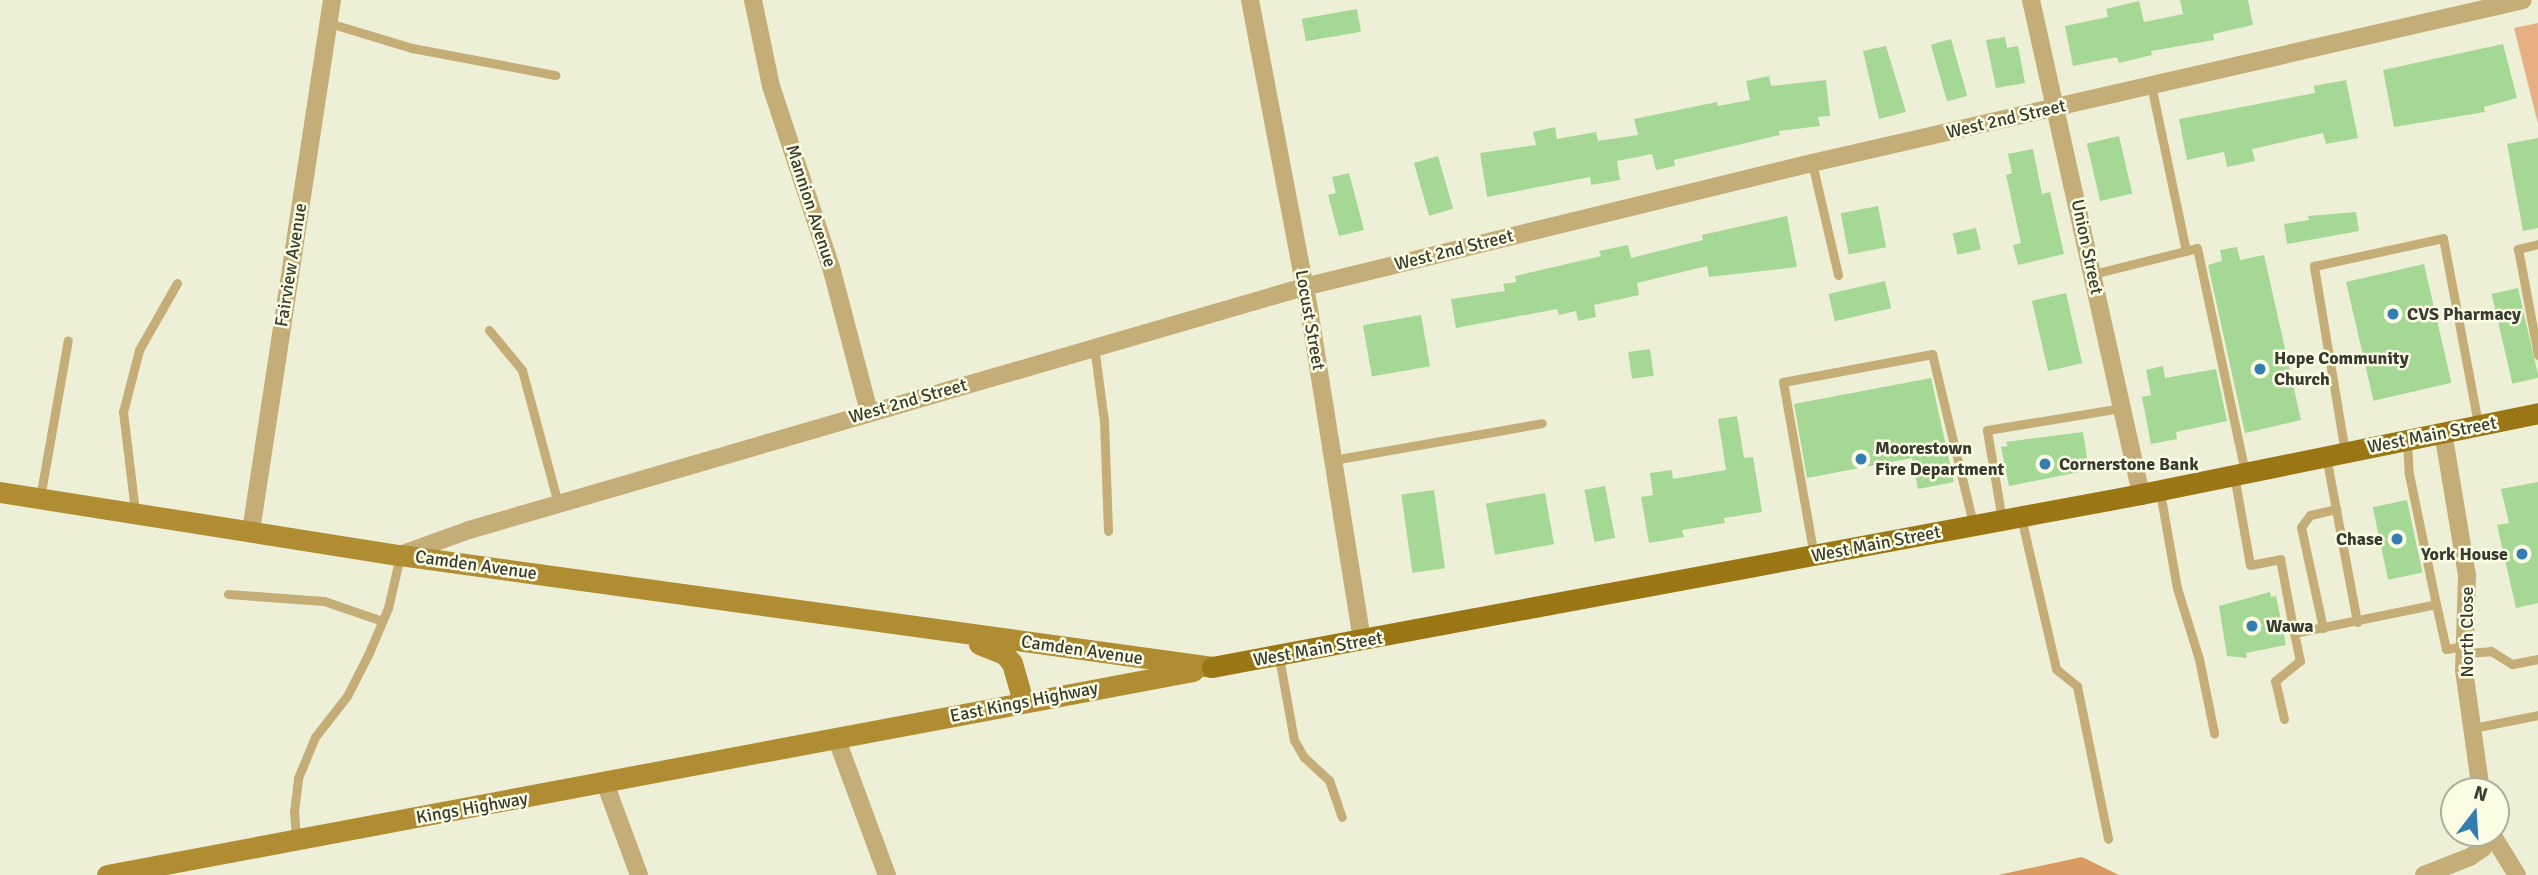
<!DOCTYPE html>
<html>
<head>
<meta charset="utf-8">
<style>
  body { margin:0 }
  #map { position:relative; width:2538px; height:875px; overflow:hidden; background:#edf0d6; font-family:Signika,sans-serif }
  div>[style] { position:absolute }
  [style*='--x'] { left:calc(var(--x)*1px); top:calc(var(--y)*1px); width:calc(var(--w)*1px); rotate:calc(var(--a)*1deg) }
  .green>* { inset:0; background:#e7b084 }
  .forest>* { inset:0; background:#db9962 }
  .building>* { inset:0; background:#a4d894; transform-origin:0 0 }
  .lane>* { height:9px; margin:-4.5px; padding:0 4.5px; transform-origin:4.5px; border-radius:4.5px; background:#c5ad78 }
  .street>* { height:18px; margin:-9px; padding:0 9px; transform-origin:9px; border-radius:9px; background:#c5ad78 }
  .secondary>* { height:21px; margin:-10.5px; padding:0 10.5px; transform-origin:10.5px; border-radius:10.5px; background:#b08c33 }
  .primary>* { height:21px; margin:-10.5px; padding:0 10.5px; transform-origin:10.5px; border-radius:10.5px; background:#9a7615 }
  .dots>* { width:19px; height:19px; translate:-50% -50%; box-sizing:border-box; border:4px solid #fafde3; border-radius:50% }
  span { translate:-50% -50%; white-space:nowrap; text-align:center; line-height:1.15; -webkit-text-stroke:5px #fafde3; paint-order:stroke }
  .street-label { font-size:18px; color:#393a30 }
  .poi-label { font-size:18px; color:#393a30; font-weight:700 }
  .left { translate:0 -50%; text-align:left }
  .right { translate:-100% -50%; text-align:right }
  .north { position:absolute; left:2440px; top:777px; width:70px; height:70px; box-sizing:border-box; background:#fafde3; border:2px solid #adaf9b; border-radius:50%; rotate:17deg; font-size:19px; font-weight:700; line-height:28px; text-align:center; color:#393a30 }
  .north::after { content:''; display:block; margin:auto; width:24px; height:32px; background:#357cb1; clip-path:polygon(50% 0,100% 100%,50% 72%,0 100%) }
</style>
</head>
<body>
<div id="map">
  <div class="green">
    <i style="clip-path:polygon(2538px 23px,2538px 124px,2514px 28px)"></i>
  </div>
  <div class="forest">
    <i style="clip-path:polygon(2082px 857px,2119px 875px,1998px 875px)"></i>
  </div>
  <div class="building">
    <i style="clip-path:polygon(2180px 0,2248px 0,2253px 25px,2213px 34px,2214px 40px,2151px 51px,2152px 55px,2119px 63px,2117px 57px,2073px 66px,2065px 26px,2108px 17px,2106px 9px,2139px 1px,2144px 22px,2183px 14px)"></i>
    <i style="left:1357px;top:9px;width:23px;height:56px;rotate:80deg"></i>
    <i style="clip-path:polygon(2005px 37px,2007px 48px,2018px 46px,2025px 83px,1996px 88px,1986px 40px)"></i>
    <i style="left:1951px;top:39px;width:59px;height:21px;rotate:74deg"></i>
    <i style="clip-path:polygon(2503px 44px,2517px 98px,2484px 107px,2485px 112px,2394px 127px,2383px 70px)"></i>
    <i style="clip-path:polygon(1886px 46px,1906px 112px,1879px 119px,1863px 51px)"></i>
    <i style="clip-path:polygon(1769px 76px,1771px 86px,1826px 80px,1830px 116px,1818px 117px,1820px 126px,1779px 131px,1780px 135px,1674px 160px,1675px 166px,1656px 170px,1652px 154px,1617px 161px,1620px 180px,1591px 185px,1590px 177px,1487px 197px,1480px 153px,1536px 145px,1533px 132px,1555px 127px,1557px 139px,1596px 132px,1598px 141px,1638px 135px,1634px 119px,1717px 102px,1718px 106px,1750px 100px,1746px 81px)"></i>
    <i style="clip-path:polygon(2346px 80px,2358px 138px,2326px 144px,2323px 133px,2252px 149px,2255px 161px,2227px 167px,2224px 152px,2187px 160px,2179px 119px,2315px 93px,2314px 86px)"></i>
    <i style="left:2119px;top:136px;width:59px;height:33px;rotate:77deg"></i>
    <i style="clip-path:polygon(2538px 138px,2538px 228px,2523px 231px,2507px 144px)"></i>
    <i style="clip-path:polygon(2033px 149px,2042px 194px,2050px 192px,2064px 254px,2018px 265px,2013px 245px,2021px 243px,2006px 175px,2012px 173px,2008px 154px)"></i>
    <i style="left:1438px;top:156px;width:55px;height:25px;rotate:74deg"></i>
    <i style="clip-path:polygon(1349px 173px,1364px 230px,1339px 236px,1328px 195px,1336px 193px,1332px 177px)"></i>
    <i style="left:1878px;top:206px;width:42px;height:38px;rotate:79deg"></i>
    <i style="clip-path:polygon(2356px 212px,2359px 231px,2287px 244px,2284px 224px,2309px 220px,2308px 216px)"></i>
    <i style="clip-path:polygon(1787px 216px,1797px 267px,1709px 277px,1707px 266px,1637px 283px,1639px 295px,1594px 305px,1596px 317px,1578px 321px,1576px 311px,1559px 315px,1557px 309px,1456px 328px,1451px 299px,1505px 291px,1503px 284px,1516px 282px,1515px 276px,1601px 256px,1599px 251px,1628px 245px,1631px 258px,1703px 240px,1702px 235px)"></i>
    <i style="left:1976px;top:228px;width:22px;height:24px;rotate:77deg"></i>
    <i style="clip-path:polygon(2237px 247px,2240px 260px,2264px 255px,2301px 420px,2245px 433px,2208px 265px,2222px 261px,2220px 250px)"></i>
    <i style="left:2424px;top:264px;width:122px;height:80px;rotate:77deg"></i>
    <i style="left:1885px;top:281px;width:28px;height:58px;rotate:77deg"></i>
    <i style="left:2518px;top:288px;width:92px;height:27px;rotate:77deg"></i>
    <i style="left:2066px;top:293px;width:72px;height:35px;rotate:77deg"></i>
    <i style="left:1421px;top:315px;width:52px;height:59px;rotate:80deg"></i>
    <i style="left:1650px;top:349px;width:27px;height:22px;rotate:82deg"></i>
    <i style="clip-path:polygon(2163px 366px,2165px 378px,2216px 369px,2227px 421px,2176px 432px,2177px 439px,2151px 444px,2142px 397px,2151px 395px,2146px 370px)"></i>
    <i style="clip-path:polygon(1931px 378px,1954px 482px,1918px 489px,1912px 458px,1807px 478px,1794px 404px)"></i>
    <i style="clip-path:polygon(1737px 416px,1744px 458px,1753px 457px,1762px 512px,1724px 518px,1725px 523px,1682px 530px,1684px 537px,1649px 543px,1641px 497px,1653px 495px,1650px 473px,1672px 470px,1673px 479px,1726px 470px,1718px 419px)"></i>
    <i style="clip-path:polygon(2083px 432px,2089px 470px,2009px 486px,2001px 447px,2008px 446px,2006px 442px)"></i>
    <i style="clip-path:polygon(2538px 482px,2538px 603px,2516px 608px,2497px 525px,2509px 523px,2501px 489px)"></i>
    <i style="left:1605px;top:486px;width:53px;height:21px;rotate:79deg"></i>
    <i style="left:1434px;top:490px;width:79px;height:33px;rotate:82deg"></i>
    <i style="left:1545px;top:493px;width:52px;height:60px;rotate:80deg"></i>
    <i style="left:2407px;top:500px;width:74px;height:35px;rotate:78deg"></i>
    <i style="clip-path:polygon(2270px 592px,2271px 597px,2276px 596px,2286px 645px,2246px 653px,2247px 658px,2227px 656px,2219px 606px)"></i>
  </div>
  <div class="lane">
    <i style="--x:329;--y:23;--w:87;--a:16.8"></i>
    <i style="--x:412;--y:48;--w:146;--a:10.7"></i>
    <i style="--x:2151;--y:85;--w:170;--a:78.1"></i>
    <i style="--x:1812;--y:163;--w:115;--a:76.9"></i>
    <i style="--x:2538;--y:244;--w:21;--a:166"></i>
    <i style="--x:2518;--y:249;--w:108;--a:79.3"></i>
    <i style="--x:2093;--y:274;--w:107;--a:-14"></i>
    <i style="--x:2197;--y:248;--w:228;--a:77.9"></i>
    <i style="--x:489;--y:330;--w:52;--a:50.5"></i>
    <i style="--x:522;--y:370;--w:138;--a:74.9"></i>
    <i style="--x:1094;--y:346;--w:76;--a:82.4"></i>
    <i style="--x:1104;--y:421;--w:110;--a:87.9"></i>
    <i style="--x:2407;--y:440;--w:34;--a:87"></i>
    <i style="--x:2409;--y:474;--w:133;--a:78.3"></i>
    <i style="--x:2345;--y:452;--w:189;--a:-99.5"></i>
    <i style="--x:2314;--y:266;--w:132;--a:-12.2"></i>
    <i style="--x:2443;--y:238;--w:189;--a:79.3"></i>
    <i style="--x:2326;--y:456;--w:169;--a:79.4"></i>
    <i style="--x:1333;--y:460;--w:212;--a:-10"></i>
    <i style="--x:2234;--y:475;--w:91;--a:79.9"></i>
    <i style="--x:2250;--y:565;--w:31;--a:-11"></i>
    <i style="--x:2280;--y:559;--w:75;--a:79.3"></i>
    <i style="--x:2294;--y:633;--w:145;--a:-11.5"></i>
    <i style="--x:2436;--y:604;--w:46;--a:77.5"></i>
    <i style="--x:2446;--y:649;--w:19;--a:-9"></i>
    <i style="--x:2160;--y:492;--w:97;--a:80"></i>
    <i style="--x:2177;--y:588;--w:74;--a:72.8"></i>
    <i style="--x:2199;--y:659;--w:76;--a:78.5"></i>
    <i style="--x:40;--y:498;--w:160;--a:-80"></i>
    <i style="--x:135;--y:511;--w:100;--a:-96.9"></i>
    <i style="--x:123;--y:412;--w:64;--a:-75.5"></i>
    <i style="--x:139;--y:350;--w:77;--a:-60.4"></i>
    <i style="--x:2021;--y:517;--w:156;--a:77"></i>
    <i style="--x:2056;--y:669;--w:27;--a:39"></i>
    <i style="--x:2077;--y:686;--w:156;--a:78.5"></i>
    <i style="--x:2002;--y:520;--w:91;--a:-99.5"></i>
    <i style="--x:1987;--y:430;--w:137;--a:-9.3"></i>
    <i style="--x:1814;--y:556;--w:177;--a:-100.1"></i>
    <i style="--x:1783;--y:382;--w:152;--a:-10.6"></i>
    <i style="--x:1932;--y:354;--w:175;--a:76.4"></i>
    <i style="--x:228;--y:594;--w:96;--a:4.2"></i>
    <i style="--x:324;--y:601;--w:61;--a:19"></i>
    <i style="--x:2323;--y:628;--w:103;--a:-102.3"></i>
    <i style="--x:2301;--y:527;--w:15;--a:-53"></i>
    <i style="--x:2310;--y:515;--w:27;--a:-13"></i>
    <i style="--x:2465;--y:653;--w:26;--a:-4"></i>
    <i style="--x:2491;--y:651;--w:25;--a:32"></i>
    <i style="--x:2512;--y:664;--w:26;--a:-11"></i>
    <i style="--x:1279;--y:657;--w:84;--a:79.8"></i>
    <i style="--x:1294;--y:740;--w:20;--a:60"></i>
    <i style="--x:1304;--y:757;--w:34;--a:43"></i>
    <i style="--x:1329;--y:780;--w:39;--a:71"></i>
    <i style="--x:2284;--y:719;--w:39;--a:-103"></i>
    <i style="--x:2275;--y:681;--w:32;--a:-39"></i>
    <i style="--x:2300;--y:661;--w:29;--a:-102"></i>
    <i style="--x:2473;--y:728;--w:66;--a:-11.3"></i>
    <i style="--x:296;--y:839;--w:27;--a:-94"></i>
    <i style="--x:294;--y:812;--w:34;--a:-83"></i>
    <i style="--x:298;--y:778;--w:44;--a:-67.5"></i>
    <i style="--x:315;--y:737;--w:52;--a:-52"></i>
    <i style="--x:347;--y:696;--w:46;--a:-62.9"></i>
    <i style="--x:368;--y:655;--w:51;--a:-66.9"></i>
    <i style="--x:388;--y:608;--w:53;--a:-77"></i>
  </div>
  <div class="street">
    <i style="--x:753;--y:0;--w:88;--a:78.2"></i>
    <i style="--x:771;--y:86;--w:191;--a:71.7"></i>
    <i style="--x:831;--y:267;--w:150;--a:75.3"></i>
    <i style="--x:1250;--y:0;--w:309;--a:79.2"></i>
    <i style="--x:1308;--y:303;--w:342;--a:80.9"></i>
    <i style="--x:2031;--y:0;--w:506;--a:77.45"></i>
    <i style="--x:2443;--y:432;--w:146;--a:80.5"></i>
    <i style="--x:2467;--y:576;--w:94;--a:91.8"></i>
    <i style="--x:2464;--y:670;--w:122;--a:82"></i>
    <i style="--x:251;--y:531;--w:537;--a:-81.33"></i>
    <i style="--x:400;--y:555;--w:73;--a:-19.9"></i>
    <i style="--x:469;--y:530;--w:870;--a:-16.23"></i>
    <i style="--x:1304;--y:287;--w:523;--a:-13.72"></i>
    <i style="--x:1812;--y:163;--w:729;--a:-12.91"></i>
    <i style="--x:837;--y:740;--w:144;--a:69.7"></i>
    <i style="--x:605;--y:783;--w:98;--a:69.7"></i>
    <i style="--x:2491;--y:833;--w:49;--a:58.2"></i>
    <i style="--x:2424;--y:875;--w:49;--a:-21.4"></i>
    <i style="--x:2470;--y:857;--w:16;--a:-35"></i>
    <i style="--x:2483;--y:848;--w:16;--a:-72"></i>
  </div>
  <div class="secondary">
    <i style="--x:0;--y:492;--w:405;--a:9"></i>
    <i style="--x:400;--y:555;--w:820;--a:7.85"></i>
    <i style="--x:979;--y:644;--w:27;--a:22"></i>
    <i style="--x:1004;--y:654;--w:12;--a:48"></i>
    <i style="--x:1012;--y:663;--w:40;--a:74"></i>
    <i style="--x:107;--y:875;--w:1105;--a:-10.64"></i>
  </div>
  <div class="primary">
    <i style="--x:1212;--y:667;--w:945;--a:-10.55"></i>
    <i style="--x:2141;--y:494;--w:405;--a:-11.5"></i>
  </div>
  <div class="dots">
    <i style="left:2393px;top:314px;background:#357cb1"></i>
    <i style="left:2260px;top:369px;background:#357cb1"></i>
    <i style="left:1861px;top:459px;background:#357cb1"></i>
    <i style="left:2045px;top:464px;background:#357cb1"></i>
    <i style="left:2397px;top:539px;background:#357cb1"></i>
    <i style="left:2522px;top:554px;background:#357cb1"></i>
    <i style="left:2252px;top:626px;background:#357cb1"></i>
  </div>
  <div class="street-label">
    <span style="left:2006px;top:119px;rotate:-13deg">West 2nd Street</span>
    <span style="left:811px;top:206px;rotate:72deg">Mannion Avenue</span>
    <span style="left:2087px;top:247px;rotate:78deg">Union Street</span>
    <span style="left:1454px;top:250px;rotate:-14deg">West 2nd Street</span>
    <span style="left:291px;top:265px;rotate:-81deg">Fairview Avenue</span>
    <span style="left:1310px;top:320px;rotate:80deg">Locust Street</span>
    <span style="left:908px;top:401px;rotate:-16deg">West 2nd Street</span>
    <span style="left:2432px;top:435px;rotate:-11deg">West Main Street</span>
    <span style="left:1876px;top:544px;rotate:-11deg">West Main Street</span>
    <span style="left:476px;top:565px;rotate:8deg">Camden Avenue</span>
    <span style="left:2467px;top:632px;rotate:-90deg">North Close</span>
    <span style="left:1318px;top:649px;rotate:-10deg">West Main Street</span>
    <span style="left:1082px;top:650px;rotate:8deg">Camden Avenue</span>
    <span style="left:1024px;top:702px;rotate:-11deg">East Kings Highway</span>
    <span style="left:472px;top:808px;rotate:-10deg">Kings Highway</span>
  </div>
  <div class="poi-label">
    <span class="left" style="left:2407px;top:314px">CVS Pharmacy</span>
    <span class="left" style="left:2274px;top:369px">Hope Community<br>Church</span>
    <span class="left" style="left:1875px;top:459px">Moorestown<br>Fire Department</span>
    <span class="left" style="left:2059px;top:464px">Cornerstone Bank</span>
    <span class="right" style="left:2383px;top:539px">Chase</span>
    <span class="right" style="left:2508px;top:554px">York House</span>
    <span class="left" style="left:2266px;top:626px">Wawa</span>
  </div>
  <div class="north">N</div>
</div>
</body>
</html>
